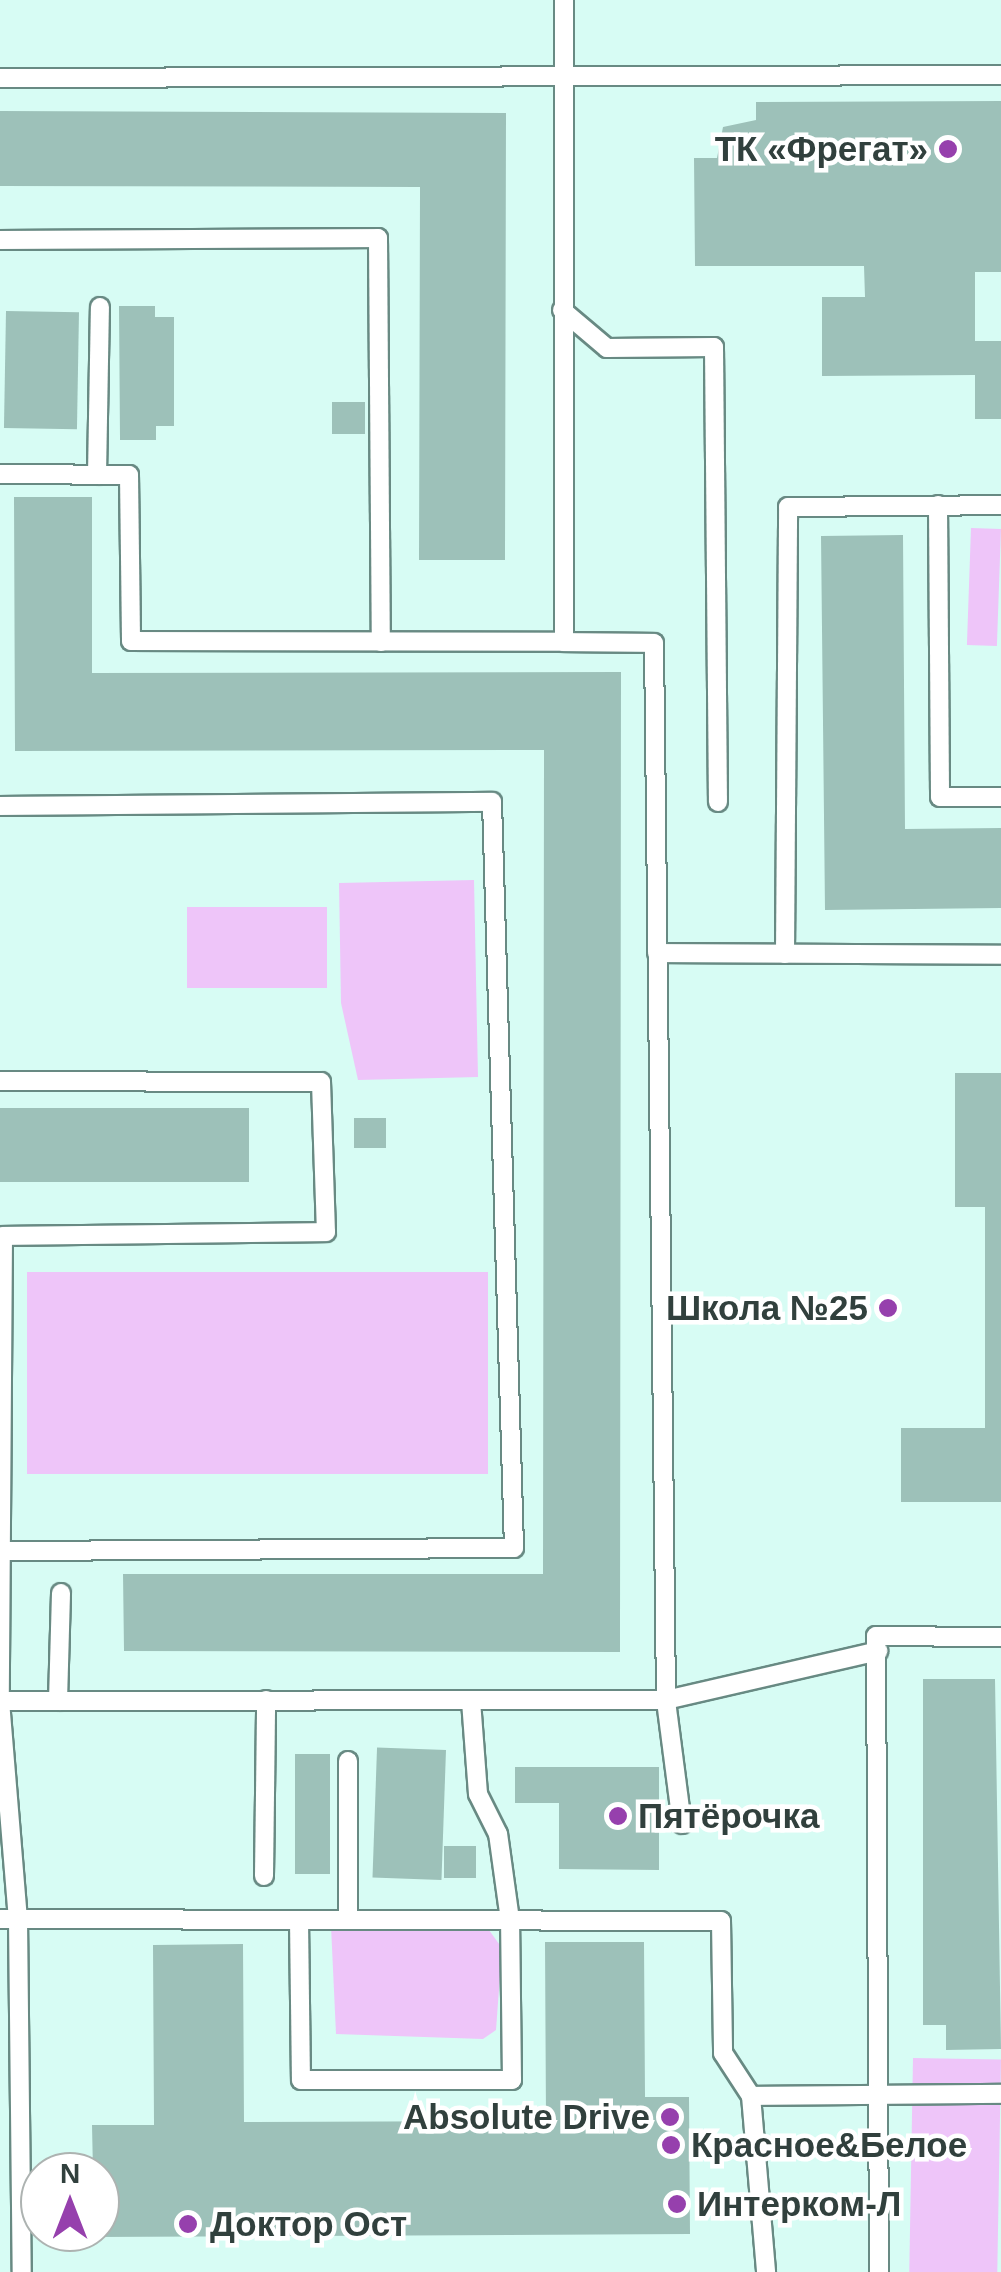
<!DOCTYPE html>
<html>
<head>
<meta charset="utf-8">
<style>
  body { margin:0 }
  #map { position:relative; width:1001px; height:2272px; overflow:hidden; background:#d7fcf4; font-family:Helvetica,sans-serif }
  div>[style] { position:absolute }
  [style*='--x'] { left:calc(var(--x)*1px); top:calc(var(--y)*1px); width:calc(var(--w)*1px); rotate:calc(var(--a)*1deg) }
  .green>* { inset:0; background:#eec5f9; transform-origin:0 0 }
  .building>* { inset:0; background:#9dc1b9; transform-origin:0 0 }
  .roads { filter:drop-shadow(2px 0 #688a83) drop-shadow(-2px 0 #688a83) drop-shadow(0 2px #688a83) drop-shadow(0 -2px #688a83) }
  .lane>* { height:18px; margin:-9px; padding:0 9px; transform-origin:9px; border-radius:9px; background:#fff }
  .dots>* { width:28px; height:28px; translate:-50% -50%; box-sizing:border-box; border:5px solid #fff; border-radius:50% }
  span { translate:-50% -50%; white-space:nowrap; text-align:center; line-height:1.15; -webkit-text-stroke:9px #fff; paint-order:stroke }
  .poi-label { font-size:35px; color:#31403d; font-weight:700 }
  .right { translate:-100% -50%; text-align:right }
  .left { translate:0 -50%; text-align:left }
  .north { position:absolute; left:20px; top:2152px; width:100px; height:100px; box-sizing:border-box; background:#fff; border:2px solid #adb3b1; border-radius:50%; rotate:0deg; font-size:28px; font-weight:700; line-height:40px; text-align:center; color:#31403d }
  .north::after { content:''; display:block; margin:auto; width:35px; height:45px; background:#9640ad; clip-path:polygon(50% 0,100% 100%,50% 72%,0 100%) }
</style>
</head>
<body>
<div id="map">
  <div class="green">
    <i style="left:971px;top:528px;width:30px;height:117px;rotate:2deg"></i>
    <i style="clip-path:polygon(474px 880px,478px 1077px,358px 1080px,341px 1003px,339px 883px)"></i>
    <i style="left:187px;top:907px;width:140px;height:81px"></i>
    <i style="left:488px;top:1272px;width:202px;height:461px;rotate:90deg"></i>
    <i style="clip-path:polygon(331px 1926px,486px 1926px,502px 1948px,496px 2030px,483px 2039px,336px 2034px)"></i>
    <i style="left:913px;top:2058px;width:88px;height:214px;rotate:1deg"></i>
  </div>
  <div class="building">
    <i style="clip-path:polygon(1001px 101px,1001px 272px,975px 272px,975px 341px,1001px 341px,1001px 419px,975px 419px,975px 375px,822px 376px,822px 297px,865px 297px,864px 266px,695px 266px,694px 158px,717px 158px,723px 127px,756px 120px,756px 102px)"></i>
    <i style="clip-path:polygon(0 111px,506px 113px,505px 560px,419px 560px,420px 187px,0 186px)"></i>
    <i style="clip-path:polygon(119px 306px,155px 306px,155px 317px,174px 317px,174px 426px,156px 426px,156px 440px,120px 440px)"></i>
    <i style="left:6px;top:311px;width:73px;height:117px;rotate:1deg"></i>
    <i style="left:332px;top:402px;width:33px;height:32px"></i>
    <i style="clip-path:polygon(14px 497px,92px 497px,92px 673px,621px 672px,620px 1652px,124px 1651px,123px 1574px,543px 1574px,544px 750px,15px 751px)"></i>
    <i style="clip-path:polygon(903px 535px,905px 829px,1001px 828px,1001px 908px,825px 910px,821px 536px)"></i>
    <i style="clip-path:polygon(955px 1073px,1001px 1073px,1001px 1502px,901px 1502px,901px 1428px,985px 1428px,985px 1207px,955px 1207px)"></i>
    <i style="left:0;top:1108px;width:249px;height:74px"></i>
    <i style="left:354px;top:1118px;width:32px;height:30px"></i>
    <i style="clip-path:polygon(923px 1679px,995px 1679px,1001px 2049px,946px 2050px,946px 2025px,923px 2025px)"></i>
    <i style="left:446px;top:1750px;width:130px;height:69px;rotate:92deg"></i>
    <i style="left:295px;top:1754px;width:35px;height:120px"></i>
    <i style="clip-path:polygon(515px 1767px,659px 1767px,659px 1870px,559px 1869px,559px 1803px,515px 1803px)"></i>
    <i style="left:444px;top:1846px;width:32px;height:32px"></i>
    <i style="clip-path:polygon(545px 1942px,644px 1942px,645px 2097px,689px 2097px,690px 2234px,93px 2237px,100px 2172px,93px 2172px,92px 2125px,154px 2125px,153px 1945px,243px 1944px,244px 2122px,546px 2121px)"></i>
  </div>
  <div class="roads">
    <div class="lane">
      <i style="--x:0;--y:78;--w:1001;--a:-0.17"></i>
      <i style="--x:0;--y:240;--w:378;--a:-0.3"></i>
      <i style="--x:378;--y:238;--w:404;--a:89.6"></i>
      <i style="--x:562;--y:310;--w:59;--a:40.2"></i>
      <i style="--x:607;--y:348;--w:107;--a:-0.5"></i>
      <i style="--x:714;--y:347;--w:455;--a:89.5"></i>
      <i style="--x:0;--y:474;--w:129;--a:0.4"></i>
      <i style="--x:129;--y:475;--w:166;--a:89.3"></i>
      <i style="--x:131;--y:641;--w:433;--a:0.1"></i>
      <i style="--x:97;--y:475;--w:168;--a:-89"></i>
      <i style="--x:938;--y:505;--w:292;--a:89.6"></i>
      <i style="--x:940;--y:797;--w:61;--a:0"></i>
      <i style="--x:0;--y:806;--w:492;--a:-0.5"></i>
      <i style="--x:492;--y:802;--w:746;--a:88.31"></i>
      <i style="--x:514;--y:1548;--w:513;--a:179.66"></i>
      <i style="--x:657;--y:953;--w:344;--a:0.3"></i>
      <i style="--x:785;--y:954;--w:447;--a:-89.6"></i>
      <i style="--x:788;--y:507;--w:213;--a:-0.5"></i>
      <i style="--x:0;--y:1081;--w:321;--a:0.2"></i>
      <i style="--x:321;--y:1082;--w:150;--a:88.1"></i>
      <i style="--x:326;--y:1232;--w:323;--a:179.3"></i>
      <i style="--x:3;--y:1236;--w:465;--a:90.4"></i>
      <i style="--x:0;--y:1701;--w:219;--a:85.3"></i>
      <i style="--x:18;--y:1919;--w:353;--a:89.4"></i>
      <i style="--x:0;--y:1701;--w:666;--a:-0.09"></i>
      <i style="--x:666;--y:1700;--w:1057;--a:-90.65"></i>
      <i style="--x:654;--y:643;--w:90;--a:-179.4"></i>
      <i style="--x:564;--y:642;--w:642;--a:-90"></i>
      <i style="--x:58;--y:1701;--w:108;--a:-88.4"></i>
      <i style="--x:682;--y:1824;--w:125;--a:-97.4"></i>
      <i style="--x:666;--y:1700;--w:218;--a:-13"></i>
      <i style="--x:264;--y:1876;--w:176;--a:-89.3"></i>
      <i style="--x:0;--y:1919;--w:721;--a:0.16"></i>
      <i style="--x:721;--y:1921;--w:132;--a:89.1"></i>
      <i style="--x:723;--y:2053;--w:51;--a:56.9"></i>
      <i style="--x:751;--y:2096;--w:177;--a:85.1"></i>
      <i style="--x:299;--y:1920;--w:160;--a:89.3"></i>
      <i style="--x:301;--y:2080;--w:211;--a:0"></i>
      <i style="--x:512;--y:2080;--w:160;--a:-90.7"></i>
      <i style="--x:510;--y:1920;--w:87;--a:-97.9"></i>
      <i style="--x:498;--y:1834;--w:45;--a:-116.6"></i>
      <i style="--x:478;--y:1794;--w:94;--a:-94.3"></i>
      <i style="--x:348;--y:1920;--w:159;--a:-90"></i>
      <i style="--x:751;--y:2096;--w:250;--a:-0.5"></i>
      <i style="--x:879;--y:2272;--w:636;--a:-90.27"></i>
      <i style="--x:876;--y:1636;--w:125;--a:0.5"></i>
    </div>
  </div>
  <div class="dots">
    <i style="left:948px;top:149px;background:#9640ad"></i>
    <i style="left:888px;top:1308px;background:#9640ad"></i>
    <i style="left:618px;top:1816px;background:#9640ad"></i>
    <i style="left:670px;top:2117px;background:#9640ad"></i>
    <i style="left:671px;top:2145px;background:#9640ad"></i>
    <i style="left:677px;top:2204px;background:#9640ad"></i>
    <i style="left:188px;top:2224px;background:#9640ad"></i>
  </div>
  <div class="poi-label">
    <span class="right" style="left:928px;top:149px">ТК «Фрегат»</span>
    <span class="right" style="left:868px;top:1308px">Школа №25</span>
    <span class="left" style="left:638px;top:1816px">Пятёрочка</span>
    <span class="right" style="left:650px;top:2117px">Absolute Drive</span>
    <span class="left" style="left:691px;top:2145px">Красное&amp;Белое</span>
    <span class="left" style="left:697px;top:2204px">Интерком-Л</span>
    <span class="left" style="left:210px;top:2224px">Доктор Ост</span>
  </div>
  <div class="north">N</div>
</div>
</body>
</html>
